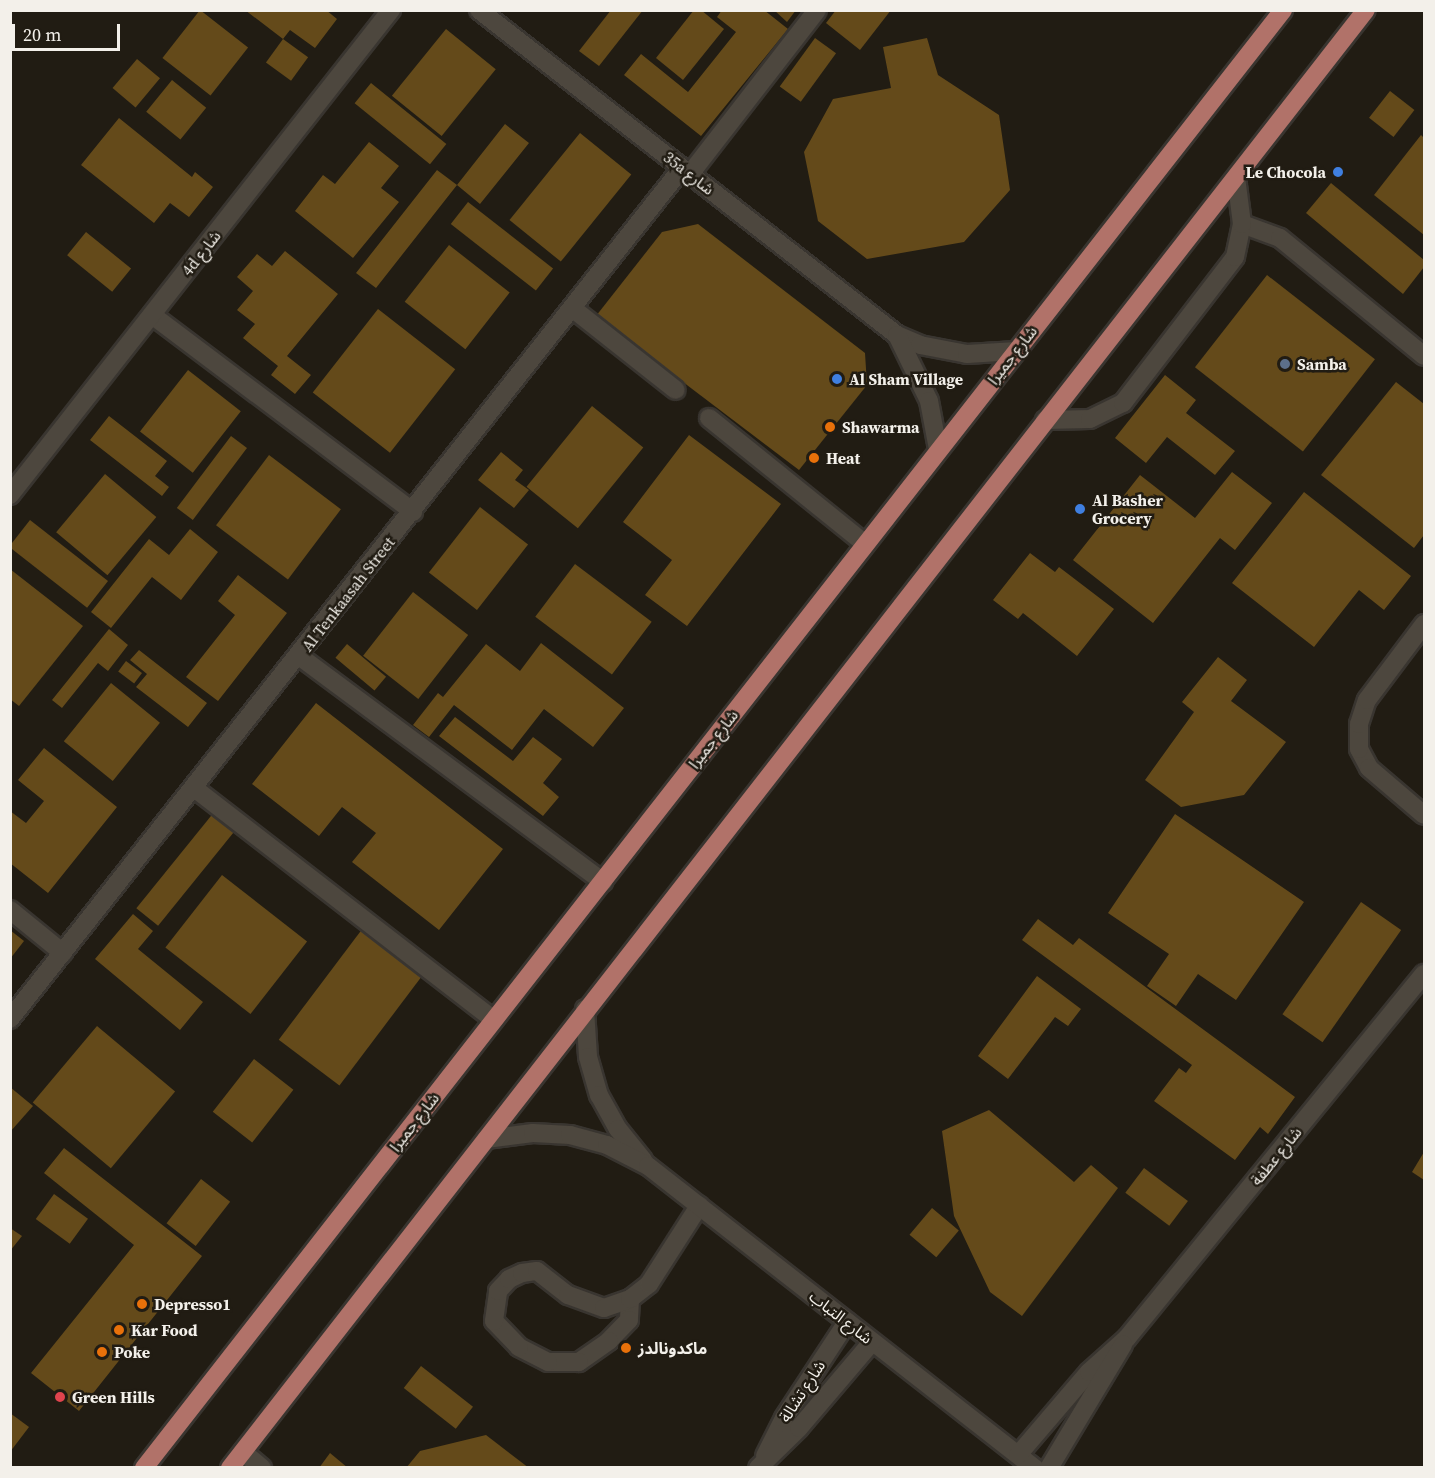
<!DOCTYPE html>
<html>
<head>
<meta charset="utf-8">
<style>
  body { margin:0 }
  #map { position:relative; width:1435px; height:1478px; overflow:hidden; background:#211c13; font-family:"Source Serif 4","Noto Sans Arabic",serif }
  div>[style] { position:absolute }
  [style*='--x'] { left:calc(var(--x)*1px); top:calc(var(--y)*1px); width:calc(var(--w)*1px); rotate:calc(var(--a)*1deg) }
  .building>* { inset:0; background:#644a1a; transform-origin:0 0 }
  .roads { filter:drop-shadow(2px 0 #393530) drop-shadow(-2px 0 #393530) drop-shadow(0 2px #393530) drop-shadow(0 -2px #393530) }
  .lane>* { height:18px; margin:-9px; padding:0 9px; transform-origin:9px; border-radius:9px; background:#4d473e }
  .street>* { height:18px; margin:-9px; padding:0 9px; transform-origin:9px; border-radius:9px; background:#4d473e }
  .primary>* { height:18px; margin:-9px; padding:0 9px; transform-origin:9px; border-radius:9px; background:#b17269 }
  .dots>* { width:16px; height:16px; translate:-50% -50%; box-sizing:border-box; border:3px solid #211c13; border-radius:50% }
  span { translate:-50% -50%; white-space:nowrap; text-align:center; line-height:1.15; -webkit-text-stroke:5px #211c13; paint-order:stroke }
  .poi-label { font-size:16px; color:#f3f0ea; font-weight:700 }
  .right { translate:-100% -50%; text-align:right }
  .left { translate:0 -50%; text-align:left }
  .street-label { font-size:16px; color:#f3f0ea }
  .frame { position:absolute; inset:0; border:12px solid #f3f0ea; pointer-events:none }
  .scale { position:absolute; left:12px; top:24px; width:108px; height:27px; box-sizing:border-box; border:3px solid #f3f0ea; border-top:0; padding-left:8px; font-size:18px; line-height:21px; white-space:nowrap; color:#f3f0ea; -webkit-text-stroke:4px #211c13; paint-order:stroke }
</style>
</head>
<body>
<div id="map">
  <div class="building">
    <i style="left:200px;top:10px;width:61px;height:61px;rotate:38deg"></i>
    <i style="clip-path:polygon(245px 10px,326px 10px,337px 19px,315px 48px,290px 30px,283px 39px)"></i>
    <i style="clip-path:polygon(611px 10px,643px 10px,599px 66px,579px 51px)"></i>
    <i style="clip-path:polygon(694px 10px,701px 10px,724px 29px,683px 80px,656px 58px)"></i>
    <i style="clip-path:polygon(722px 10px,764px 10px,788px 29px,701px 136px,624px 75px,641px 54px,688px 92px,736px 32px,717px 17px)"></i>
    <i style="clip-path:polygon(774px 10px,796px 10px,787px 22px)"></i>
    <i style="clip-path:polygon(836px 10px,891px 10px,860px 50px,826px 23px)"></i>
    <i style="left:446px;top:29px;width:64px;height:86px;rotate:39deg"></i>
    <i style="left:815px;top:38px;width:26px;height:60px;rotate:36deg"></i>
    <i style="clip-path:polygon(927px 38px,938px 75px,999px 115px,1010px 190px,964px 242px,867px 259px,818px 221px,804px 152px,833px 99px,891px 88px,883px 47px)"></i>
    <i style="left:283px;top:39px;width:31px;height:29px;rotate:36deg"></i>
    <i style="left:137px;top:59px;width:30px;height:38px;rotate:40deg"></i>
    <i style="left:172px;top:80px;width:44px;height:41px;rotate:39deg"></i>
    <i style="left:371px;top:83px;width:97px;height:26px;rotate:39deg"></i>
    <i style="left:1390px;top:91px;width:31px;height:34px;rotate:38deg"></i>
    <i style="clip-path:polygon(119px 118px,192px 177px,195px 172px,213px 187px,189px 217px,170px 203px,154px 223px,81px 165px)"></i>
    <i style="clip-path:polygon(505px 124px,529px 143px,480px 204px,457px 185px,376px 288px,356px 273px,437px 170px,457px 185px)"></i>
    <i style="left:580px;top:133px;width:66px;height:112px;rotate:39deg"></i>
    <i style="clip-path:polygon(1421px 135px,1424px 138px,1424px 235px,1374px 195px)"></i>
    <i style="clip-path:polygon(369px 142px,399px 166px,381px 188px,399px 202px,353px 258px,295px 211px,323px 175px,335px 184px)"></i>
    <i style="clip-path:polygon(1331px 183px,1424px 260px,1424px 267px,1403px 294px,1306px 213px)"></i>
    <i style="left:468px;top:202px;width:108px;height:28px;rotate:38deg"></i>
    <i style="clip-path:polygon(698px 224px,865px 353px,867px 385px,799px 470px,596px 316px,662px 232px)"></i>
    <i style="left:86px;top:232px;width:58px;height:30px;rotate:39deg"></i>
    <i style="left:449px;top:245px;width:77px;height:72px;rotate:38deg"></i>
    <i style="clip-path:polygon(285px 251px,338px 294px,287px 356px,311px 375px,295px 394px,271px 375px,278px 366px,243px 338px,255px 324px,237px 310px,253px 291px,237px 277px,257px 254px,272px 266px)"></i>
    <i style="left:1267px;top:275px;width:137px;height:117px;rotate:38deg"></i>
    <i style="left:378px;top:309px;width:98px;height:106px;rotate:38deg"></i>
    <i style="left:188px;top:370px;width:67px;height:78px;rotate:38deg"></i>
    <i style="clip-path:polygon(1165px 375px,1196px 400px,1186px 413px,1235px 451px,1215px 475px,1167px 437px,1146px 463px,1115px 438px)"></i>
    <i style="clip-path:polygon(1396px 382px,1424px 404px,1424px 535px,1414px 548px,1321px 475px)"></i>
    <i style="left:592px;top:406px;width:66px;height:104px;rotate:39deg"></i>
    <i style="clip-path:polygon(109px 416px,167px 461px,155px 476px,169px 487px,162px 496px,90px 440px)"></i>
    <i style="clip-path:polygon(689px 435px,781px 504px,687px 626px,645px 595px,672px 560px,623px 522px)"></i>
    <i style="left:231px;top:436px;width:20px;height:90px;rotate:37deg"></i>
    <i style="clip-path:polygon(501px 452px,523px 470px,515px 480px,529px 490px,514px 508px,478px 480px)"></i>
    <i style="left:269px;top:455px;width:90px;height:88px;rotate:37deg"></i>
    <i style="clip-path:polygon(1232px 472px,1272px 503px,1235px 550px,1220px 538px,1153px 623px,1073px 560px,1140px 475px,1195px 518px)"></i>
    <i style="left:105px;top:474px;width:67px;height:76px;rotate:40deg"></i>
    <i style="clip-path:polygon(1304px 492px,1411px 576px,1384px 610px,1359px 590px,1314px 647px,1232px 583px)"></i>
    <i style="left:480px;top:507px;width:61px;height:83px;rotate:38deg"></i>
    <i style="left:30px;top:520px;width:99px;height:34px;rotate:38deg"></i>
    <i style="clip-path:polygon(190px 529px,218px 552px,181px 600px,152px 577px,111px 628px,91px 612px,149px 539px,169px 555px)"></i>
    <i style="clip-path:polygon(1030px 553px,1055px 572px,1059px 567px,1114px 609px,1077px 656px,1023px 613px,1018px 619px,993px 600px)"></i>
    <i style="left:575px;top:564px;width:96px;height:66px;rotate:37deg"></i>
    <i style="clip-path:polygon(10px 569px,83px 626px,19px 706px,10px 699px)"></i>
    <i style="clip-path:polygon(238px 575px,287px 613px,218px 701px,186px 677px,235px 615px,218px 601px)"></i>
    <i style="left:413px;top:592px;width:70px;height:81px;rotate:38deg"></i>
    <i style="clip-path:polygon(109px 629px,128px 645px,108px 671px,98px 663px,62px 708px,52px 700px)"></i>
    <i style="clip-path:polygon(541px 643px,624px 708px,593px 747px,544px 709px,512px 750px,454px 705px,429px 737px,413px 725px,438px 693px,443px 697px,486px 644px,520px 671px)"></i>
    <i style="left:347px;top:644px;width:51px;height:18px;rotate:40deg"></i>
    <i style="clip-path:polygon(139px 650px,207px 703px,188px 727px,136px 687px,147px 674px,130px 660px)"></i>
    <i style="clip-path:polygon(1218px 657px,1247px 680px,1231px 701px,1286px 742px,1244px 795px,1181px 807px,1145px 780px,1194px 712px,1182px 702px)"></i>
    <i style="left:126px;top:661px;width:20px;height:13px;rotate:37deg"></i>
    <i style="left:111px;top:683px;width:63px;height:75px;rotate:39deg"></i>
    <i style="clip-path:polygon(316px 703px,503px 849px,439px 930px,352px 862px,376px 833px,342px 807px,319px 836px,252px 784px)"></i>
    <i style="clip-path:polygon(455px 717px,513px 761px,533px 737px,562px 759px,543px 783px,559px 797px,543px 816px,439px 736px)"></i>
    <i style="clip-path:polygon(44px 748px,117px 807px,48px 893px,10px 863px,10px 811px,26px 823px,44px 801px,18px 780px)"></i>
    <i style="left:215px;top:811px;width:28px;height:125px;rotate:39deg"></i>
    <i style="clip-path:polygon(1175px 814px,1304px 902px,1236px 1000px,1198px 974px,1176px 1006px,1147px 986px,1169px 954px,1108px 913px)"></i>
    <i style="left:222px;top:875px;width:108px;height:92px;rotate:38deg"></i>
    <i style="left:1361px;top:902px;width:49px;height:137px;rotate:35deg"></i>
    <i style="clip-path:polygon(133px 914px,153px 931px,138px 949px,203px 1002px,180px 1030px,95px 959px)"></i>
    <i style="clip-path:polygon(1038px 919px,1073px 945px,1079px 938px,1295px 1097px,1268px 1134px,1260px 1127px,1235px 1160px,1154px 1101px,1179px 1068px,1186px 1073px,1192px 1065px,1022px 940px)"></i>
    <i style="left:363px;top:928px;width:76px;height:140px;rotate:37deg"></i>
    <i style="clip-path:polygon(10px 930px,24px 941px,10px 959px)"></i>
    <i style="clip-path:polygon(1037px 976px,1081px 1009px,1068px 1026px,1055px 1017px,1008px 1079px,978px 1056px)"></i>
    <i style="left:97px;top:1026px;width:102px;height:100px;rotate:40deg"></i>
    <i style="left:254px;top:1059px;width:50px;height:67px;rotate:38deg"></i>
    <i style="clip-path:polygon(10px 1087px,33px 1106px,10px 1132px)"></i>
    <i style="clip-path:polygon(989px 1110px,1074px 1182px,1091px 1165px,1118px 1188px,1022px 1316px,990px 1292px,954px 1216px,942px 1131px)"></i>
    <i style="clip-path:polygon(64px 1148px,202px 1256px,79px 1411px,31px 1373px,134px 1245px,44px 1173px)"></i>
    <i style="clip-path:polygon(1424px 1152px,1424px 1180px,1412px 1172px)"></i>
    <i style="left:1144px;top:1168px;width:55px;height:31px;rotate:37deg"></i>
    <i style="left:201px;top:1179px;width:37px;height:56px;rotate:38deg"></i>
    <i style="left:54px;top:1194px;width:42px;height:31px;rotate:36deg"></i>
    <i style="left:932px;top:1208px;width:35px;height:35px;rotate:40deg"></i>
    <i style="clip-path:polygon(10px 1228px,22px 1236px,10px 1251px)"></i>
    <i style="left:421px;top:1366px;width:66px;height:28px;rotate:38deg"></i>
    <i style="clip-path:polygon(10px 1413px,29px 1427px,10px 1452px)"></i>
    <i style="clip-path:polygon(486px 1435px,529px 1468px,406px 1468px,420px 1451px)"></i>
    <i style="clip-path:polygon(330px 1453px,348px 1468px,319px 1468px)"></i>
  </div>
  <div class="roads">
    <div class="lane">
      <i style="--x:690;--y:174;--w:207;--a:-52.2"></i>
      <i style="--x:1242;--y:224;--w:40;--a:20.2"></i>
      <i style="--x:1280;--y:238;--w:186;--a:39.3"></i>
      <i style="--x:572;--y:308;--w:132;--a:38.3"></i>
      <i style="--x:152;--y:315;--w:327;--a:37"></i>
      <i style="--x:709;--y:418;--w:199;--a:38.9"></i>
      <i style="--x:299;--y:656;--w:379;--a:36.6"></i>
      <i style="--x:1359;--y:749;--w:21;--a:62"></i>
      <i style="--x:1369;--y:768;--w:72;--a:40.5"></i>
      <i style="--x:194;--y:788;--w:379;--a:37.7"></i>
      <i style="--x:10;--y:910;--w:68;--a:39.1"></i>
      <i style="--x:630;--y:1299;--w:21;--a:93"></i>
      <i style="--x:629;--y:1320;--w:29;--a:134"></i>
      <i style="--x:609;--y:1341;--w:37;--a:145"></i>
      <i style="--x:579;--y:1362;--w:31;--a:180"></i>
      <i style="--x:548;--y:1362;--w:33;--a:-153"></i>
      <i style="--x:519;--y:1347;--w:36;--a:-134"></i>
      <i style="--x:494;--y:1321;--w:30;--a:-82"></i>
      <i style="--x:498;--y:1291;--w:16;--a:-47"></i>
      <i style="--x:509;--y:1279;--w:14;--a:-25"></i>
      <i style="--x:522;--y:1273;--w:15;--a:-8"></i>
      <i style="--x:537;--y:1271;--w:39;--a:38"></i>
      <i style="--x:568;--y:1295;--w:38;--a:20"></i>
      <i style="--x:604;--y:1308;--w:28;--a:-19"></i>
      <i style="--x:630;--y:1299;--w:24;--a:-38"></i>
      <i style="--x:649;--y:1284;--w:93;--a:-57.3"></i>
      <i style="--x:243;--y:1452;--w:25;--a:40"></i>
    </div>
    <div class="street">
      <i style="--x:479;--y:10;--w:529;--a:37.87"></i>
      <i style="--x:897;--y:335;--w:25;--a:23"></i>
      <i style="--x:920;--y:345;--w:48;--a:10.8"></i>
      <i style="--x:967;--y:354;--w:49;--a:-3.5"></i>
      <i style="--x:897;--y:335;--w:73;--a:64.1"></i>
      <i style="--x:929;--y:401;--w:49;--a:79.4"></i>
      <i style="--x:1045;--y:420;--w:45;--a:-1.3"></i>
      <i style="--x:1090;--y:419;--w:37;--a:-26"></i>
      <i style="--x:1123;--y:403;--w:184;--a:-52.5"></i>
      <i style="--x:1235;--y:257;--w:34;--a:-78"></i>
      <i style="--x:1242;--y:224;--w:47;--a:-97.3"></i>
      <i style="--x:10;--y:495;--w:617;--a:-51.85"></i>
      <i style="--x:1359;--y:749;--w:25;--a:-90"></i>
      <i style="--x:1359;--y:724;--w:25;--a:-72"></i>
      <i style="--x:1367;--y:700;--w:95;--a:-53.1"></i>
      <i style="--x:585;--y:1009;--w:48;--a:86.4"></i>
      <i style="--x:588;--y:1057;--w:40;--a:74"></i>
      <i style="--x:599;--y:1095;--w:39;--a:61"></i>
      <i style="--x:618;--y:1129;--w:40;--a:51"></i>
      <i style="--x:10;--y:1019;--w:1084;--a:-51.7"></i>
      <i style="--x:486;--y:1139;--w:47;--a:-7.3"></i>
      <i style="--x:533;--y:1133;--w:37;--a:3"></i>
      <i style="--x:570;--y:1135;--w:38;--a:15"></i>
      <i style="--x:607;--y:1145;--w:46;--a:27.1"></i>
      <i style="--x:648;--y:1166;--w:491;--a:38"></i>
      <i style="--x:1018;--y:1455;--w:109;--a:-49.5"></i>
      <i style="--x:1089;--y:1372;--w:51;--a:-41.8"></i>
      <i style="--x:1127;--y:1338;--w:470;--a:-50.8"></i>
      <i style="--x:765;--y:1456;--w:42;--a:-63.4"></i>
      <i style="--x:784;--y:1418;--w:115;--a:-56.7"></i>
      <i style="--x:758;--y:1468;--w:57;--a:-44.3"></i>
      <i style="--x:799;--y:1428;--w:113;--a:-49.7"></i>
      <i style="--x:1049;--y:1468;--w:144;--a:-59"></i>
    </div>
    <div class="primary">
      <i style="--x:144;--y:1468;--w:1850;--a:-52"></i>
      <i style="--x:230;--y:1468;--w:1848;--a:-52.08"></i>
    </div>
  </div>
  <div class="dots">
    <i style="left:1338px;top:172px;background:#3f7fe0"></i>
    <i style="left:1285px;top:364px;background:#5c6f8a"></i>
    <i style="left:837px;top:379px;background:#3f7fe0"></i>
    <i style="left:830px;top:427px;background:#e8710a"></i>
    <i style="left:814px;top:458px;background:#e8710a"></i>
    <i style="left:1080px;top:509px;background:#3f7fe0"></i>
    <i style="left:142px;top:1304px;background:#e8710a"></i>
    <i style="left:119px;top:1330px;background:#e8710a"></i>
    <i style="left:626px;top:1348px;background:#e8710a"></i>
    <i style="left:102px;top:1352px;background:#e8710a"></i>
    <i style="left:60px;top:1397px;background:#e0444e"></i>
  </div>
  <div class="poi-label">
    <span class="right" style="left:1326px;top:172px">Le Chocola</span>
    <span class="left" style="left:1297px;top:364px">Samba</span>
    <span class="left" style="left:849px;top:379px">Al Sham Village</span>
    <span class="left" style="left:842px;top:427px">Shawarma</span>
    <span class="left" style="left:826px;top:458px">Heat</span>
    <span class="left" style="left:1092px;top:509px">Al Basher<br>Grocery</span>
    <span class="left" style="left:154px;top:1304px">Depresso1</span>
    <span class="left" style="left:131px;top:1330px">Kar Food</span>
    <span class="left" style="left:638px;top:1348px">ماكدونالدز</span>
    <span class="left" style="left:114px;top:1352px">Poke</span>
    <span class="left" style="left:72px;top:1397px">Green Hills</span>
  </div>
  <div class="street-label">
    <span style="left:689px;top:173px;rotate:38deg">35a شارع</span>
    <span style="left:201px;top:253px;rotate:-52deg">4d شارع</span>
    <span style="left:1012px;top:355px;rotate:-52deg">شارع جميرا</span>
    <span style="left:348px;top:594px;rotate:-52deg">Al Tenkaasah Street</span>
    <span style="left:713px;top:739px;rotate:-52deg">شارع جميرا</span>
    <span style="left:414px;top:1122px;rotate:-52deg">شارع جميرا</span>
    <span style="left:1276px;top:1156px;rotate:-51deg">شارع عطفة</span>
    <span style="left:841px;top:1317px;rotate:38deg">شارع التباب</span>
    <span style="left:802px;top:1391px;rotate:-57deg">شارع تشالة</span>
  </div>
  <div class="frame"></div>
  <div class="scale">20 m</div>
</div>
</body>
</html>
